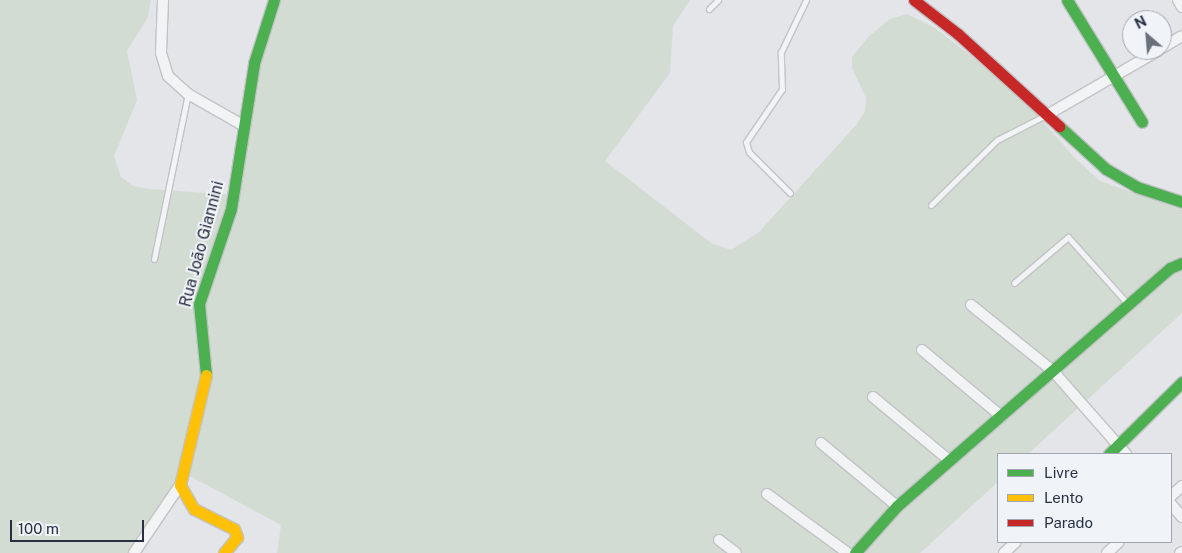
<!DOCTYPE html>
<html>
<head>
<meta charset="utf-8">
<style>
  body { margin:0 }
  #map { position:relative; width:1182px; height:553px; overflow:hidden; background:#e3e5e8; font-family:"Public Sans",sans-serif }
  div>[style] { position:absolute }
  [style*='--x'] { left:calc(var(--x)*1px); top:calc(var(--y)*1px); width:calc(var(--w)*1px); rotate:calc(var(--a)*1deg) }
  .green>* { inset:0; background:#d3dcd3 }
  .roads { filter:drop-shadow(1px 0 #c1c3c6) drop-shadow(-1px 0 #c1c3c6) drop-shadow(0 1px #c1c3c6) drop-shadow(0 -1px #c1c3c6) }
  .lane>* { height:5px; margin:-2.5px; padding:0 2.5px; transform-origin:2.5px; border-radius:2.5px; background:#f2f3f5 }
  .street>* { height:10px; margin:-5px; padding:0 5px; transform-origin:5px; border-radius:5px; background:#f2f3f5 }
  .fast>* { height:11px; margin:-5.5px; padding:0 5.5px; transform-origin:5.5px; border-radius:5.5px; background:#4caf50 }
  .slow>* { height:11px; margin:-5.5px; padding:0 5.5px; transform-origin:5.5px; border-radius:5.5px; background:#ffc107 }
  .jam>* { height:11px; margin:-5.5px; padding:0 5.5px; transform-origin:5.5px; border-radius:5.5px; background:#c62828 }
  span { translate:-50% -50%; white-space:nowrap; text-align:center; line-height:1.15; -webkit-text-stroke:4px #f0f3f7; paint-order:stroke }
  .street-label { font-size:16px; color:#283142 }
  .legend { position:absolute; left:997px; top:453px; width:175px; height:90px; box-sizing:border-box; background:#f0f3f7; border:1px solid #a0a5af; margin:0; padding:6px 9px; list-style:none; font-size:15px; color:#283142 }
  .legend li { display:flex; align-items:center; gap:10px; height:25px }
  .legend b { width:25px; border:1px solid #a0a5af }
  .north { position:absolute; left:1122px; top:10px; width:50px; height:50px; box-sizing:border-box; background:#f0f3f7; border:1px solid #a0a5af; border-radius:50%; rotate:333deg; font-size:14px; font-weight:700; line-height:20px; text-align:center; color:#283142 }
  .north::after { content:''; display:block; margin:auto; width:18px; height:22px; background:#69707c; clip-path:polygon(50% 0,100% 100%,50% 72%,0 100%) }
  .scale { position:absolute; left:10px; top:520px; width:134px; height:22px; box-sizing:border-box; border:2px solid #283142; border-top:0; padding-left:6px; font-size:15px; line-height:18px; white-space:nowrap; color:#283142; -webkit-text-stroke:4px #f0f3f7; paint-order:stroke }
</style>
</head>
<body>
<div id="map">
  <div class="green">
    <i style="clip-path:polygon(0 0,151px 0,148px 17px,127px 51px,137px 100px,114px 156px,121px 177px,133px 186px,149px 189px,235px 195px,254px 65px,280px 0,690px 0,673px 26px,670px 73px,605px 161px,711px 243px,731px 250px,759px 232px,857px 124px,865px 111px,866px 98px,852px 68px,852px 57px,869px 36px,890px 19px,907px 14px,935px 28px,1015px 90px,1075px 158px,1100px 181px,1182px 210px,1182px 313px,1028px 454px,998px 454px,998px 482px,920px 553px,277px 553px,281px 525px,190px 476px,154px 518px,134px 553px,0 553px)"></i>
  </div>
  <div class="roads">
    <div class="lane">
      <i style="--x:709;--y:9;--w:13;--a:-45"></i>
      <i style="--x:790;--y:193;--w:58;--a:-135"></i>
      <i style="--x:749;--y:152;--w:10;--a:-107"></i>
      <i style="--x:746;--y:142;--w:64;--a:-55.8"></i>
      <i style="--x:782;--y:89;--w:37;--a:-92"></i>
      <i style="--x:781;--y:52;--w:58;--a:-64.3"></i>
      <i style="--x:931;--y:205;--w:93;--a:-44.6"></i>
      <i style="--x:997;--y:140;--w:53;--a:-27.1"></i>
      <i style="--x:154;--y:259;--w:168;--a:-78.4"></i>
      <i style="--x:1014;--y:283;--w:71;--a:-40.4"></i>
      <i style="--x:1068;--y:237;--w:89;--a:48.2"></i>
    </div>
    <div class="street">
      <i style="--x:163;--y:0;--w:53;--a:92.2"></i>
      <i style="--x:161;--y:53;--w:24;--a:73"></i>
      <i style="--x:168;--y:76;--w:27;--a:42"></i>
      <i style="--x:188;--y:94;--w:64;--a:29.7"></i>
      <i style="--x:1178;--y:0;--w:8;--a:60"></i>
      <i style="--x:1162;--y:48;--w:23;--a:-31"></i>
      <i style="--x:1047;--y:115;--w:129;--a:-30.1"></i>
      <i style="--x:971;--y:305;--w:105;--a:38.8"></i>
      <i style="--x:1053;--y:371;--w:111;--a:48.7"></i>
      <i style="--x:922;--y:350;--w:104;--a:39.9"></i>
      <i style="--x:873;--y:397;--w:99;--a:39.7"></i>
      <i style="--x:821;--y:443;--w:99;--a:39.7"></i>
      <i style="--x:767;--y:494;--w:100;--a:36.1"></i>
      <i style="--x:1171;--y:496;--w:15;--a:-42"></i>
      <i style="--x:1171;--y:504;--w:17;--a:50"></i>
      <i style="--x:719;--y:540;--w:21;--a:37"></i>
      <i style="--x:134;--y:553;--w:82;--a:-55.9"></i>
      <i style="--x:1004;--y:553;--w:16;--a:-43"></i>
      <i style="--x:1107;--y:553;--w:16;--a:-43"></i>
      <i style="--x:1180;--y:553;--w:2;--a:-27"></i>
    </div>
    <div class="fast">
      <i style="--x:1067;--y:0;--w:143;--a:58.4"></i>
      <i style="--x:1059;--y:126;--w:64;--a:42.5"></i>
      <i style="--x:1106;--y:169;--w:36;--a:30"></i>
      <i style="--x:1137;--y:187;--w:47;--a:18.4"></i>
      <i style="--x:206;--y:375;--w:71;--a:-95.6"></i>
      <i style="--x:199;--y:304;--w:100;--a:-71.4"></i>
      <i style="--x:231;--y:209;--w:148;--a:-81"></i>
      <i style="--x:254;--y:63;--w:66;--a:-72.4"></i>
      <i style="--x:1109;--y:454;--w:103;--a:-44.6"></i>
      <i style="--x:855;--y:553;--w:63;--a:-48.2"></i>
      <i style="--x:897;--y:506;--w:362;--a:-41.1"></i>
      <i style="--x:1170;--y:268;--w:13;--a:-23"></i>
    </div>
    <div class="slow">
      <i style="--x:206;--y:375;--w:113;--a:103.3"></i>
      <i style="--x:180;--y:485;--w:28;--a:60"></i>
      <i style="--x:194;--y:509;--w:45;--a:26.6"></i>
      <i style="--x:234;--y:529;--w:9;--a:69"></i>
      <i style="--x:237;--y:537;--w:21;--a:129"></i>
    </div>
    <div class="jam">
      <i style="--x:914;--y:0;--w:56;--a:37.7"></i>
      <i style="--x:958;--y:34;--w:137;--a:42.3"></i>
    </div>
  </div>
  <div class="street-label">
    <span style="left:202px;top:244px;rotate:-75deg">Rua João Giannini</span>
  </div>
  <ul class="legend">
  <li><b style="height:6px;background:#4caf50"></b>Livre</li>
  <li><b style="height:6px;background:#ffc107"></b>Lento</li>
  <li><b style="height:6px;background:#c62828"></b>Parado</li>
  </ul>
  <div class="north">N</div>
  <div class="scale">100 m</div>
</div>
</body>
</html>
